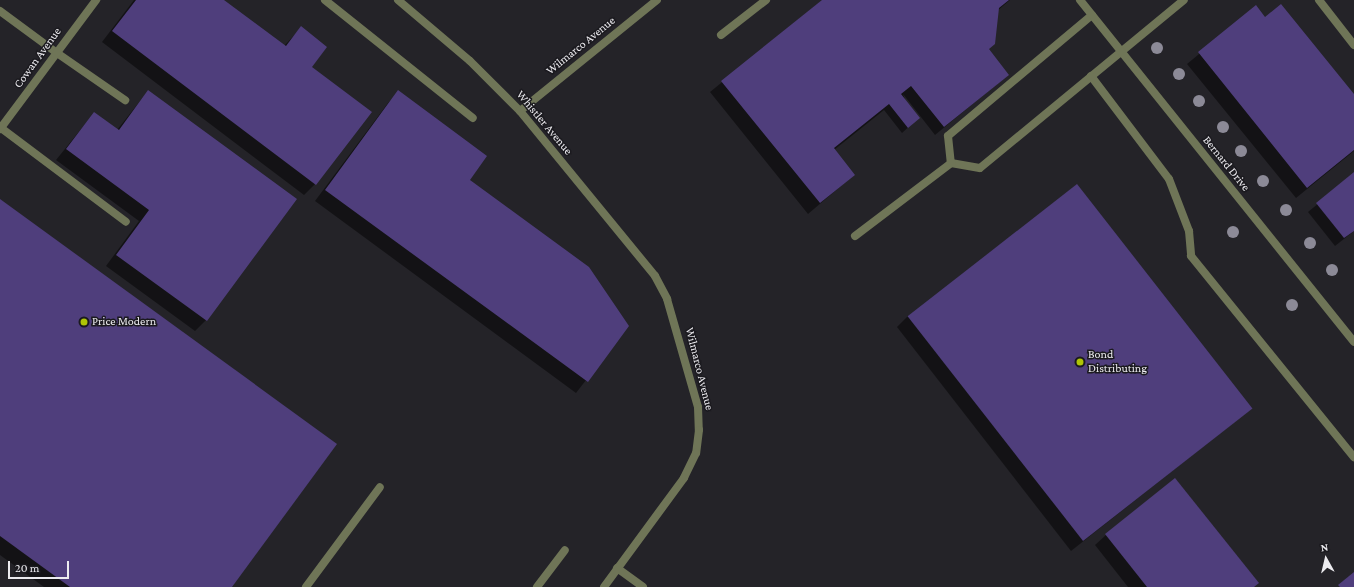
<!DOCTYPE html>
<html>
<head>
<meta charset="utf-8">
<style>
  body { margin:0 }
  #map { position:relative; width:1354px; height:587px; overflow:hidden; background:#242328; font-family:"Crimson Pro",serif }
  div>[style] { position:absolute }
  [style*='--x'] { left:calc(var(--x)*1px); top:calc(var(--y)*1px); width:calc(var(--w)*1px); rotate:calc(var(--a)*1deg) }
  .shadow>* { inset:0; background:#0007 }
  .building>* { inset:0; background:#4f3e7c; transform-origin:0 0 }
  .service>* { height:8px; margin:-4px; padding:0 4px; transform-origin:4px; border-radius:4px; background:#6f7557 }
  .minor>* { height:8px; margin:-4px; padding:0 4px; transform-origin:4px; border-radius:4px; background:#6f7557 }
  .trees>* { width:12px; height:12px; margin:-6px; border-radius:50%; background:#8c8a97 }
  .dots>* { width:11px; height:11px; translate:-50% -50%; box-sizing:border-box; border:2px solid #1b1a1f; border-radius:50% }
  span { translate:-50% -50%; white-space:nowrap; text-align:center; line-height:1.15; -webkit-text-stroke:3px #1b1a1f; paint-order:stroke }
  .street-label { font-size:12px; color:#ecebef }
  .poi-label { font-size:12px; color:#ecebef }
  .left { translate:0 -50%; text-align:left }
  .north { position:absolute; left:1306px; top:539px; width:40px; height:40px; -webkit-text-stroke:3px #1b1a1f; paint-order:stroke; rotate:352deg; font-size:11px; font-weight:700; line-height:16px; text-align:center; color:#ecebef }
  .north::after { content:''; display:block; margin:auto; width:14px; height:18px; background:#ecebef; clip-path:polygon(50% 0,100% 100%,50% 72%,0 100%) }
  .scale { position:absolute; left:8px; top:561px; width:61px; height:18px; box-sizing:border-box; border:2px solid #ecebef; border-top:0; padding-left:5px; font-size:12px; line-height:14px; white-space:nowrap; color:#ecebef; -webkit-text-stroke:3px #1b1a1f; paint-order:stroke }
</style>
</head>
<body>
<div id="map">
  <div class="shadow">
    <i style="clip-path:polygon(134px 0,223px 0,284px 46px,301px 28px,311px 67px,315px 184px,304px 195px,102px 42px)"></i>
    <i style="clip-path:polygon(823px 0,1010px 0,997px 11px,988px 49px,1008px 75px,935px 135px,903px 94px,913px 123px,902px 133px,884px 110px,834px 150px,854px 175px,808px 214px,710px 92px)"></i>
    <i style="clip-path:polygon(1256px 7px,1265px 18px,1354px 96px,1354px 151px,1296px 198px,1187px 64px)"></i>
    <i style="clip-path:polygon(148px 91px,295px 199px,206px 320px,195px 331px,106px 266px,139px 221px,56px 160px,94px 113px,117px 130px)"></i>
    <i style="clip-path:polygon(398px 92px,468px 180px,628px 326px,576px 393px,315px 201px,388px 103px)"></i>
    <i style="clip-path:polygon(1354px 174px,1354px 231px,1335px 246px,1308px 212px)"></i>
    <i style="clip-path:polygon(0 200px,231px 587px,44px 587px,0 555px)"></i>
    <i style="clip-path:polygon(908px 316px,1252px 408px,1071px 551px,897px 327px)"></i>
    <i style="clip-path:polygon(1106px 535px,1254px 587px,1128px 587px,1095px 545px)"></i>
  </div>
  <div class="building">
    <i style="clip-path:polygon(136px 0,224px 0,286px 46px,301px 26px,327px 47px,312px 67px,372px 112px,316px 185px,112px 31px)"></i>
    <i style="clip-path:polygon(822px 0,1009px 0,999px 8px,995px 44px,989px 49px,1009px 75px,944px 127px,911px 86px,901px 94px,920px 118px,908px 128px,889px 104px,834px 148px,855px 175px,820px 203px,721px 81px)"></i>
    <i style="clip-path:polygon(1281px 4px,1354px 94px,1354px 150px,1307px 188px,1198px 52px,1256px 5px,1265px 17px)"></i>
    <i style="clip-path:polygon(148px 90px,297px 199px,207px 321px,116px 255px,149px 210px,66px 149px,94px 112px,119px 130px)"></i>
    <i style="clip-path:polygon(398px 90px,487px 156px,470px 180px,589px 267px,629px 326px,588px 382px,325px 190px)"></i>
    <i style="clip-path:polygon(1354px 172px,1354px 231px,1344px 238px,1316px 203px)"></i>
    <i style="left:1077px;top:184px;width:285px;height:215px;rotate:52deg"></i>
    <i style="clip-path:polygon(0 199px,337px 444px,232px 587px,70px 587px,0 536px)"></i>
    <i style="clip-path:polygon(1175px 478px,1259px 583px,1254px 587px,1147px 587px,1105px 534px)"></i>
    <i style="clip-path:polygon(1354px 572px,1354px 587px,1340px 587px,1338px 585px)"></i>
  </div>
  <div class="service">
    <i style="--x:325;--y:0;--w:189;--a:38.6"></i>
    <i style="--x:1319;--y:0;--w:57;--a:52.1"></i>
    <i style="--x:1092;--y:15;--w:188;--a:140"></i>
    <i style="--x:948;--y:136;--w:27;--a:84"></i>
    <i style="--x:951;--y:163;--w:29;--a:10"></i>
    <i style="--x:980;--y:168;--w:264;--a:-39.5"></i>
    <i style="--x:721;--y:35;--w:57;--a:-37.9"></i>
    <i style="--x:57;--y:53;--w:83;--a:34.7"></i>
    <i style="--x:1091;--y:76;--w:129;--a:52.9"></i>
    <i style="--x:1169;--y:179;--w:56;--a:69"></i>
    <i style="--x:1189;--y:231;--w:25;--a:85"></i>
    <i style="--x:1191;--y:256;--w:259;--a:51"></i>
    <i style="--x:1;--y:128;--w:156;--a:36.9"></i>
    <i style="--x:855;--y:236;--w:121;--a:-37.2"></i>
    <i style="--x:617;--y:568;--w:32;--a:36"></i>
    <i style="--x:306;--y:587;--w:124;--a:-53.5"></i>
    <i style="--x:537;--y:587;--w:46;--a:-52.9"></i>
  </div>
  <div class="minor">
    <i style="--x:398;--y:0;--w:94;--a:40.3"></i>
    <i style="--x:470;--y:61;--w:71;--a:45"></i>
    <i style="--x:520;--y:111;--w:213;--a:50.7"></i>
    <i style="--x:655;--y:276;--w:26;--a:62"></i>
    <i style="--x:667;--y:299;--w:112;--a:74"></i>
    <i style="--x:698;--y:407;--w:23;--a:88"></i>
    <i style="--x:699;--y:430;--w:23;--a:97"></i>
    <i style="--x:696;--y:453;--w:28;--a:116"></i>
    <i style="--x:684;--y:478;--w:135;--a:126.3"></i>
    <i style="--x:1080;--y:0;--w:438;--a:51.3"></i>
    <i style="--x:0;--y:11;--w:71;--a:36.4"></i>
    <i style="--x:520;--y:111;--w:176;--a:-39"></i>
    <i style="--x:0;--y:129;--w:161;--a:-53.3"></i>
  </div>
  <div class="trees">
    <i style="left:1157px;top:48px"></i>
    <i style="left:1179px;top:74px"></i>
    <i style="left:1199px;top:101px"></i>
    <i style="left:1223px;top:127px"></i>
    <i style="left:1241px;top:151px"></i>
    <i style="left:1263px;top:181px"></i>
    <i style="left:1286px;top:210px"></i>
    <i style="left:1233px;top:232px"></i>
    <i style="left:1310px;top:243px"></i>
    <i style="left:1332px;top:270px"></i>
    <i style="left:1292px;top:305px"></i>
  </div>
  <div class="dots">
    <i style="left:84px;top:322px;background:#afc506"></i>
    <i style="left:1080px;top:362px;background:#afc506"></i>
  </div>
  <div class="street-label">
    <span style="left:581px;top:46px;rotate:-39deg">Wilmarco Avenue</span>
    <span style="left:38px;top:58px;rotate:-54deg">Cowan Avenue</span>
    <span style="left:544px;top:123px;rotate:50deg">Whistler Avenue</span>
    <span style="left:1226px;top:164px;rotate:51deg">Bernard Drive</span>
    <span style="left:699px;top:369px;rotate:76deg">Wilmarco Avenue</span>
  </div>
  <div class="poi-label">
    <span class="left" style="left:92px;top:322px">Price Modern</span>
    <span class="left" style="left:1088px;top:362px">Bond<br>Distributing</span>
  </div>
  <div class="north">N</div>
  <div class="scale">20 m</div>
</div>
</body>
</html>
